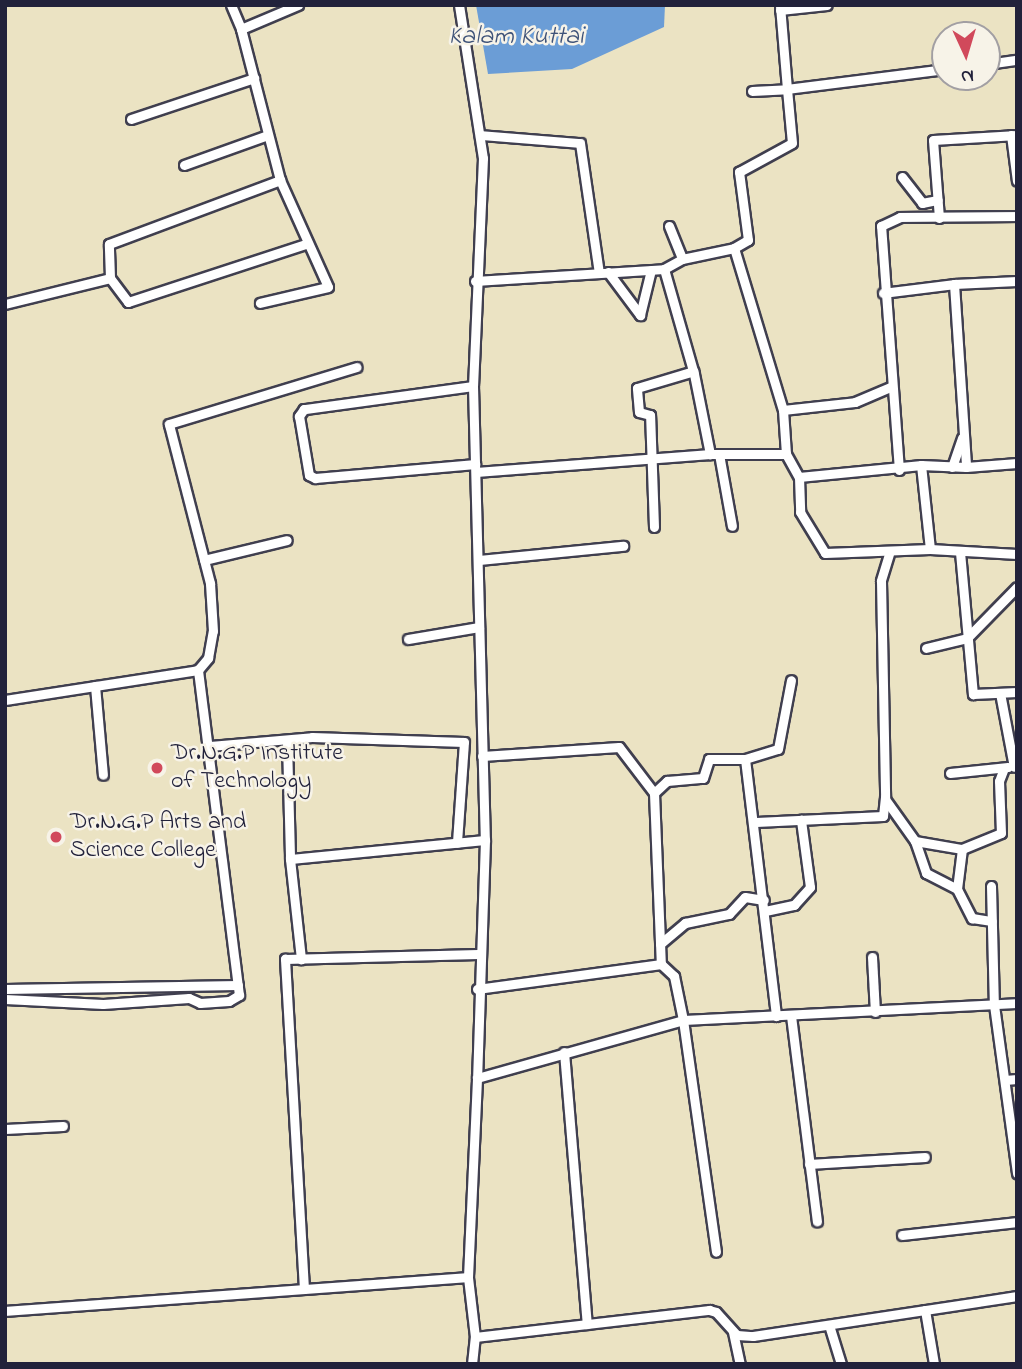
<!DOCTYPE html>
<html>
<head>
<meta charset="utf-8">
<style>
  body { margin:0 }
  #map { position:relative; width:1022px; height:1369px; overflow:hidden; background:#ebe3c3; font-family:"Indie Flower",sans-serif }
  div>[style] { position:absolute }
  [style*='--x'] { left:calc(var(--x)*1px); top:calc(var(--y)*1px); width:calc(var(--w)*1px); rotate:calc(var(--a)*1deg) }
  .water>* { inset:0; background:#6b9dd6 }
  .roads { filter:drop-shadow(2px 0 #403f4f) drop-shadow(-2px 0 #403f4f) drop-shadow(0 2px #403f4f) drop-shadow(0 -2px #403f4f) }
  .street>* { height:9px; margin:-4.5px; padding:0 4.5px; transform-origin:4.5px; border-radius:4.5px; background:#fff }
  .dots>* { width:19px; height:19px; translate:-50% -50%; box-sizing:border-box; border:4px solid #f7f3e8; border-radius:50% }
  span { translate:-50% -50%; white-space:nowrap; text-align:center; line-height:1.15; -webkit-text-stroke:5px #f7f3e8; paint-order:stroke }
  .poi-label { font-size:24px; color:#22223b }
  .left { translate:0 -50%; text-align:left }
  .water-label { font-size:26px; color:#3f5379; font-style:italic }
  .frame { position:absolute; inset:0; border:7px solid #22223b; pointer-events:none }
  .north { position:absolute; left:931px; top:21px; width:70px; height:70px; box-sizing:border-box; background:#f7f3e8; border:2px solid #a29fa3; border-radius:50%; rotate:176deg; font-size:19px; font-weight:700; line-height:28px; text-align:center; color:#22223b }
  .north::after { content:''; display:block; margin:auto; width:24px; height:32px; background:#d1495b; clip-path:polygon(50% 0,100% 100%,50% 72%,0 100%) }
</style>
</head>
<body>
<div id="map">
  <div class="water">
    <i style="clip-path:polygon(476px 5px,665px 5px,664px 27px,572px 69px,488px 74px)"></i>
  </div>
  <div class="roads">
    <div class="street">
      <i style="--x:231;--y:5;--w:26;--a:67"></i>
      <i style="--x:241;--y:29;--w:156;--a:75.5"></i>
      <i style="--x:280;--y:180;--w:117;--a:65.8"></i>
      <i style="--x:328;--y:287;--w:70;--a:166.8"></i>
      <i style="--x:459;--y:5;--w:155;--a:81.1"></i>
      <i style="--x:483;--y:158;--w:228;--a:92.5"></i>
      <i style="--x:473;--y:386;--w:454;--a:88.5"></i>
      <i style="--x:485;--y:840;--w:238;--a:91.9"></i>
      <i style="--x:477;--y:1078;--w:214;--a:-15.7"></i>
      <i style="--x:683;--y:1020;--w:334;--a:-2.9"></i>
      <i style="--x:780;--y:10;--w:47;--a:-6.1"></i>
      <i style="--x:241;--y:29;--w:62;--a:-22.8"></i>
      <i style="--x:987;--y:64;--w:30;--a:-8"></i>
      <i style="--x:752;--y:91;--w:35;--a:-3"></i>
      <i style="--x:787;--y:89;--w:84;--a:-94.8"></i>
      <i style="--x:131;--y:119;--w:130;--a:-18.4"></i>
      <i style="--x:480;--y:135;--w:100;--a:4.6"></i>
      <i style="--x:580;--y:143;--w:131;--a:81.7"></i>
      <i style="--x:1011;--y:135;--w:46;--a:82.6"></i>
      <i style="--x:184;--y:165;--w:89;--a:-19.7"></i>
      <i style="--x:902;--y:177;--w:33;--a:52"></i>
      <i style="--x:922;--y:203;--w:16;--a:-11"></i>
      <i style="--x:939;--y:218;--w:78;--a:-94.4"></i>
      <i style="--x:933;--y:140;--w:84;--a:-3.4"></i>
      <i style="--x:669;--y:226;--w:35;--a:68"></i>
      <i style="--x:734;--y:248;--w:169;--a:73.2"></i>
      <i style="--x:783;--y:410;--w:44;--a:86.1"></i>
      <i style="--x:786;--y:454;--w:26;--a:61"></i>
      <i style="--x:799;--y:477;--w:123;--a:-5.6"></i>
      <i style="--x:921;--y:465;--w:45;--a:2.5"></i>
      <i style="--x:664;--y:269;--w:109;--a:74.1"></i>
      <i style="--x:694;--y:374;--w:82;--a:78.7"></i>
      <i style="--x:608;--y:272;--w:54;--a:53.3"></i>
      <i style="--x:640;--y:315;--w:46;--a:-76.3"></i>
      <i style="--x:110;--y:278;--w:34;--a:-92"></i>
      <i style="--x:109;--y:244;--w:183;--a:-20.5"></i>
      <i style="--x:475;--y:281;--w:189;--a:-3.6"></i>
      <i style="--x:664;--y:269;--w:21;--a:-29"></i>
      <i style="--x:682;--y:259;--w:53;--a:-11.9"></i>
      <i style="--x:734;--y:248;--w:16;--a:-30"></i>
      <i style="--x:748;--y:240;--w:69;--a:-97.5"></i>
      <i style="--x:739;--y:172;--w:60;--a:-28.7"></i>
      <i style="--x:792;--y:143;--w:54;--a:-95.3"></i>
      <i style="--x:787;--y:89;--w:159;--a:-7.2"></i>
      <i style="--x:1017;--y:281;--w:63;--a:177.3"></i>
      <i style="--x:954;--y:284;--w:183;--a:86.2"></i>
      <i style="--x:966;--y:467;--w:51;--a:-4.5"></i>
      <i style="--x:883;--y:293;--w:72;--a:-7.2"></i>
      <i style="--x:5;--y:304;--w:108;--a:-13.9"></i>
      <i style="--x:110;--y:278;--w:30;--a:53"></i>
      <i style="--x:128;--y:302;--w:186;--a:-18.1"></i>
      <i style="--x:473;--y:386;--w:171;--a:172.2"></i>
      <i style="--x:304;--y:409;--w:9;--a:126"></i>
      <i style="--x:299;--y:416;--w:60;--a:80.4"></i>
      <i style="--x:309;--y:475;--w:7;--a:27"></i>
      <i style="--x:315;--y:478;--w:161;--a:-5"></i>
      <i style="--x:783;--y:410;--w:72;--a:-6.3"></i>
      <i style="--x:855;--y:402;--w:38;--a:-23"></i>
      <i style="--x:719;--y:454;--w:73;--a:79.8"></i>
      <i style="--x:921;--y:465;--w:84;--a:83.9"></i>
      <i style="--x:952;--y:467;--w:31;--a:-71"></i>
      <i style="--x:899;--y:470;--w:245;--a:-94.2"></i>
      <i style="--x:881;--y:226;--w:21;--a:-25"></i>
      <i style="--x:900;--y:217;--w:117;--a:-0.5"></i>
      <i style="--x:476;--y:472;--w:235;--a:-4.4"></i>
      <i style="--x:710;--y:454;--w:76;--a:0"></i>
      <i style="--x:799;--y:477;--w:35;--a:88"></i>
      <i style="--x:800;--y:512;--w:48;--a:58.6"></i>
      <i style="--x:825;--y:553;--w:105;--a:-2.2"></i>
      <i style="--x:930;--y:549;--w:87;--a:3.3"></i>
      <i style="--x:654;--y:527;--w:112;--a:-92"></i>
      <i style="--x:650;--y:415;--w:11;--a:-165"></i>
      <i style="--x:639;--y:412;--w:24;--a:-95"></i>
      <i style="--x:637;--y:388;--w:59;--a:-16.6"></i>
      <i style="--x:960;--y:552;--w:143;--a:84.8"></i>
      <i style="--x:973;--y:694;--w:44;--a:-2.6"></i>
      <i style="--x:889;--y:554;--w:28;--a:107"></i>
      <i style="--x:881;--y:581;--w:218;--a:88.9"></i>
      <i style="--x:885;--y:799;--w:52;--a:54.5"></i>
      <i style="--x:915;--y:841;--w:34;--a:71"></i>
      <i style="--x:926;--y:873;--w:35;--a:27"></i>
      <i style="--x:957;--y:889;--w:33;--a:63"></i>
      <i style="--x:972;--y:918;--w:20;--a:9"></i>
      <i style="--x:204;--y:560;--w:85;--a:-13.5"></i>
      <i style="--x:479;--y:560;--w:145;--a:-5.6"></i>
      <i style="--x:408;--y:639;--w:72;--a:-9.6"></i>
      <i style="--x:926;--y:648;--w:42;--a:-13.7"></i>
      <i style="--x:967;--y:638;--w:71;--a:-45.6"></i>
      <i style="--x:95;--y:686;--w:89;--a:84.9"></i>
      <i style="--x:1000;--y:693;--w:75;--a:79.3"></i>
      <i style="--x:5;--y:700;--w:195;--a:-8.8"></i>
      <i style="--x:198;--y:670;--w:16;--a:-50"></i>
      <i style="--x:208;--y:658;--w:27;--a:-80"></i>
      <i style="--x:213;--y:631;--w:48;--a:-93.6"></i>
      <i style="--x:210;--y:583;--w:164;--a:-104.5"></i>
      <i style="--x:169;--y:424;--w:196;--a:-16.9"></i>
      <i style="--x:287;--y:742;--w:117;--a:88.5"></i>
      <i style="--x:290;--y:859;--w:101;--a:83.7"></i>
      <i style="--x:210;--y:746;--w:102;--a:-5"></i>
      <i style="--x:312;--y:737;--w:152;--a:1.9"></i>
      <i style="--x:464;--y:742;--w:101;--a:94"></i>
      <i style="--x:482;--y:756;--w:137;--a:-3.8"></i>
      <i style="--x:619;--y:747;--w:58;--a:52.7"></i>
      <i style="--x:654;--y:793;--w:18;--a:-43"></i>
      <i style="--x:667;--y:781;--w:36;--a:-5"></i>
      <i style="--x:703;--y:778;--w:20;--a:-72"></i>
      <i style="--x:709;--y:759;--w:36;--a:0"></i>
      <i style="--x:745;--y:759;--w:34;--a:-17"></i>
      <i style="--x:778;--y:749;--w:70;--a:-79.3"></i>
      <i style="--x:745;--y:759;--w:259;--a:83.1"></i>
      <i style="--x:950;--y:773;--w:58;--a:-5.9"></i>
      <i style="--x:654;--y:793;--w:171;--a:87.7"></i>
      <i style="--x:661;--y:964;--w:18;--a:43"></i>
      <i style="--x:674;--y:976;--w:45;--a:78.4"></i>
      <i style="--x:683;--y:1020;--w:234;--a:81.9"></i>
      <i style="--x:756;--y:822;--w:127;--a:-2.7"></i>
      <i style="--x:883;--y:816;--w:19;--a:-84"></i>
      <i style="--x:915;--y:841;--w:48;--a:9.7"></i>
      <i style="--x:962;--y:849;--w:42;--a:-22.3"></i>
      <i style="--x:1001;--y:833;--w:52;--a:-92.2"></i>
      <i style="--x:999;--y:781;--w:14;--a:-69"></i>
      <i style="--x:290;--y:859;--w:196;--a:-5.6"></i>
      <i style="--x:991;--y:886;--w:119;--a:88.6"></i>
      <i style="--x:994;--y:1005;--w:170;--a:82.2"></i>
      <i style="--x:957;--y:889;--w:40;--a:-82.9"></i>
      <i style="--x:765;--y:911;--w:30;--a:-12"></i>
      <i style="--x:794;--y:905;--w:24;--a:-48"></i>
      <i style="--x:810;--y:887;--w:68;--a:-97.7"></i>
      <i style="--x:660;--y:944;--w:33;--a:-40"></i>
      <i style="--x:685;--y:923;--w:45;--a:-11.6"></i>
      <i style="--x:729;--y:914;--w:23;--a:-47"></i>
      <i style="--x:745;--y:897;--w:19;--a:9"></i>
      <i style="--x:872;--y:957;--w:55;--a:86.9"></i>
      <i style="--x:5;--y:989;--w:233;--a:-1"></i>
      <i style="--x:477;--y:989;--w:186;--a:-7.7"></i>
      <i style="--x:5;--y:999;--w:98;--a:2.9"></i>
      <i style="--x:103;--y:1004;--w:86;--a:-4"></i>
      <i style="--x:189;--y:998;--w:12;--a:24"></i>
      <i style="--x:200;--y:1003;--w:29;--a:-4"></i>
      <i style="--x:229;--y:1001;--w:12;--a:-31"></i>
      <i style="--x:239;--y:995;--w:328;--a:-97.2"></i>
      <i style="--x:791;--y:1016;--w:207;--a:82.8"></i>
      <i style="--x:564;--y:1052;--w:273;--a:85.2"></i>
      <i style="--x:1005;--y:1080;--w:12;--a:-5"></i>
      <i style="--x:5;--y:1129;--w:58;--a:-3"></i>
      <i style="--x:809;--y:1164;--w:116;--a:-3.5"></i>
      <i style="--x:902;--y:1235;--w:116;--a:-6.4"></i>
      <i style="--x:304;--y:1289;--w:331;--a:-93.3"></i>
      <i style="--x:285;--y:959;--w:193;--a:-1.5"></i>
      <i style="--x:925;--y:1310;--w:55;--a:80.5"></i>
      <i style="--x:5;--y:1311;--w:464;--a:-4.2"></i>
      <i style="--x:829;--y:1325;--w:41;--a:72.9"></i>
      <i style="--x:733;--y:1332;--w:33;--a:78"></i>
      <i style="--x:475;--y:1337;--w:236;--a:-6.6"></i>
      <i style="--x:709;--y:1310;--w:7;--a:16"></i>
      <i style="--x:716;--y:1312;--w:31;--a:48"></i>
      <i style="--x:737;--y:1335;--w:16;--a:4"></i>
      <i style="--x:753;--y:1336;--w:267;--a:-8.6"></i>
      <i style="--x:472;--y:1364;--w:27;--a:-84"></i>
      <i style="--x:475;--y:1337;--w:60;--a:-96.7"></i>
      <i style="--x:468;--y:1277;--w:199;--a:-87.4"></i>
    </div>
  </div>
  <div class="dots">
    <i style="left:157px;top:768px;background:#d1495b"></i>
    <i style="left:56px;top:837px;background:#d1495b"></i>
  </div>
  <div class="poi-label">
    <span class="left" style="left:171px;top:768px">Dr.N.G.P Institute<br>of Technology</span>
    <span class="left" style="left:70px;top:837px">Dr.N.G.P Arts and<br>Science College</span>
  </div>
  <div class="water-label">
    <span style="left:516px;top:38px">Kalam Kuttai</span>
  </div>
  <div class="frame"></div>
  <div class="north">N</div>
</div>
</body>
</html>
